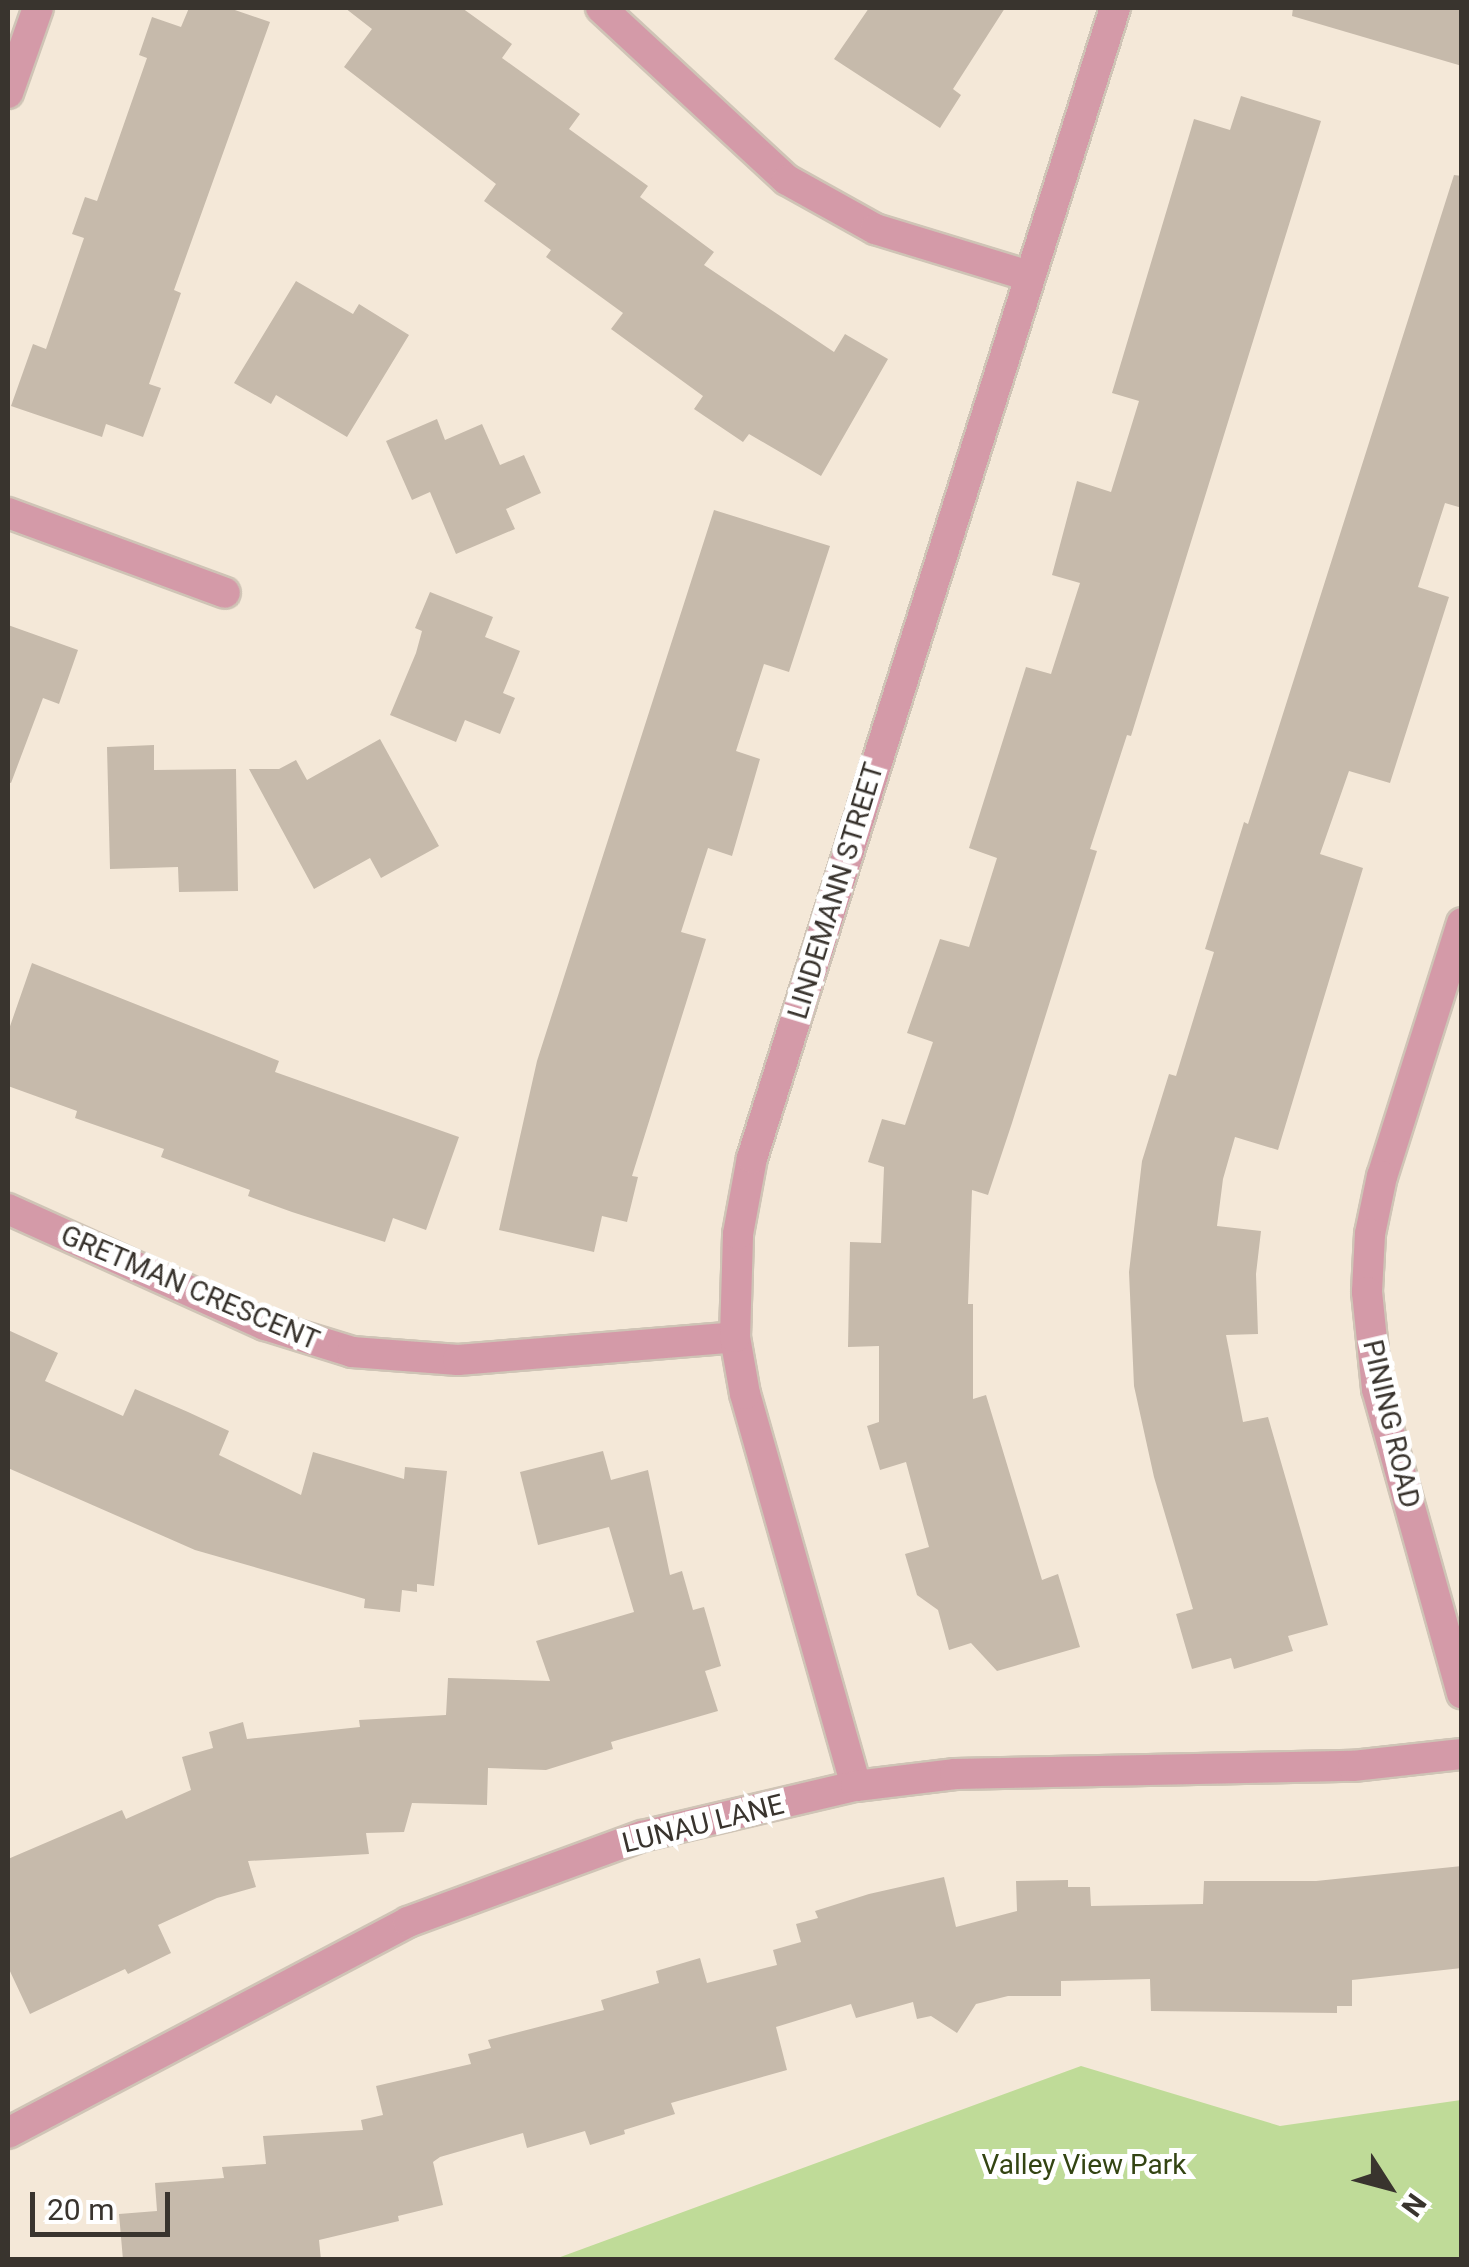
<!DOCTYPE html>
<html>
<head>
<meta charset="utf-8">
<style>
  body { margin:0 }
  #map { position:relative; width:1469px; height:2267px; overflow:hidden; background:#f4e8d8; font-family:Roboto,sans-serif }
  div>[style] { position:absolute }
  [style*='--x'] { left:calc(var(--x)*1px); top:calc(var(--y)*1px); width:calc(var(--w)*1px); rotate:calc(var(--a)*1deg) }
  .green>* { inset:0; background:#bfdb98 }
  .building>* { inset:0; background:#c6baab }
  .roads { filter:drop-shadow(2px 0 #cfc4b6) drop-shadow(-2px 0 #cfc4b6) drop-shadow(0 2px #cfc4b6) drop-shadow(0 -2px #cfc4b6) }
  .street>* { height:30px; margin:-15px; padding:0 15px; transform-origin:15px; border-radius:15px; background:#d49aa8 }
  span { translate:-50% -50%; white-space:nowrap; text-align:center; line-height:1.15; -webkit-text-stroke:10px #fff; paint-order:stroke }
  .street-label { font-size:28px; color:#39342e }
  .park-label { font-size:28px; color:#334412 }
  .frame { position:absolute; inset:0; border:10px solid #39342e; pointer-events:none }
  .north { position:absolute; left:1339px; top:2137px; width:100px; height:100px; -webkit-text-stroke:8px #fff; paint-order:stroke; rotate:126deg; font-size:28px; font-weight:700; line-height:40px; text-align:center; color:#39342e }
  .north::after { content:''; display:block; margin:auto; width:35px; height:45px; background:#39342e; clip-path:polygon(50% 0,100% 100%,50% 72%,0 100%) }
  .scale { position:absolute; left:30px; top:2192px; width:140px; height:45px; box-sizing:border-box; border:5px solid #39342e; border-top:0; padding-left:12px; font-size:30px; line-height:35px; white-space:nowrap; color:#39342e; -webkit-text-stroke:8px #fff; paint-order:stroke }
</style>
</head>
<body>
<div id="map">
  <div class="green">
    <i style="clip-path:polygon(1081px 2066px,1280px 2126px,1461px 2100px,1461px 2259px,555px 2259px)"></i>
  </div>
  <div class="building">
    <i style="clip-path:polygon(189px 8px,229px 8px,270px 22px,174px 290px,181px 293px,149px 384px,161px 388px,143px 437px,106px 424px,102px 437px,11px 406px,33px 344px,46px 349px,84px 238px,72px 234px,85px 197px,97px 201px,147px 58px,139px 55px,152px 17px,181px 27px)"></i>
    <i style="clip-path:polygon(345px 8px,462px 8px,512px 44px,502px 58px,580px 114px,569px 129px,648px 186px,640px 197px,714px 252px,704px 265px,834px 352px,845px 334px,888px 359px,821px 476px,749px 434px,743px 442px,694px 409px,703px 396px,611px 329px,623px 313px,546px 257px,551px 250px,484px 201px,496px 184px,344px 67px,372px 29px)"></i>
    <i style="clip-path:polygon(869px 8px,1005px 8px,953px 89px,961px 95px,940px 128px,834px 59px)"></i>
    <i style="clip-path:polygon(1293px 8px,1462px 8px,1462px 66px,1292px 16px)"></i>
    <i style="clip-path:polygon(1241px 96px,1321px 121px,1131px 736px,1127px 735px,1090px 849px,1097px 851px,1012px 1123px,988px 1195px,972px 1190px,968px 1304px,973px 1304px,973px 1399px,986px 1395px,1042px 1580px,1058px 1574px,1080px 1647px,997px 1671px,971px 1643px,949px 1650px,938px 1610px,917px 1595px,905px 1554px,929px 1547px,906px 1462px,880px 1470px,867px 1426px,879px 1422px,879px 1346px,848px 1347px,850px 1242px,881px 1243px,884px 1167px,868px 1162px,882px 1119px,905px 1125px,933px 1042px,907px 1033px,940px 939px,969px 947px,997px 858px,969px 848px,1026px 667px,1051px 674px,1080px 583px,1052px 575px,1077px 481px,1111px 492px,1139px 401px,1112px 393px,1194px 119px,1230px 130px)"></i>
    <i style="clip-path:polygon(1454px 175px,1462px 176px,1462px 508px,1445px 503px,1418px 587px,1449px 597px,1390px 783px,1349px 771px,1320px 854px,1363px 868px,1278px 1150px,1235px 1137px,1223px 1179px,1217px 1226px,1261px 1231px,1256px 1274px,1258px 1334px,1226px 1335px,1243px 1422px,1268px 1417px,1328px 1625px,1288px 1636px,1293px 1651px,1234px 1669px,1231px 1658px,1192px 1669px,1176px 1614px,1193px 1609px,1154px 1477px,1134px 1386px,1129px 1272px,1142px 1161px,1169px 1074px,1176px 1076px,1214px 952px,1205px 949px,1244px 822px,1248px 824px)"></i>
    <i style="clip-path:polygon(296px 281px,353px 314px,359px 304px,409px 335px,347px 437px,276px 395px,271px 404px,234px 383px)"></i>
    <i style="clip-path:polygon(437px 419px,445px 440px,482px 424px,500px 465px,524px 455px,541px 493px,506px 509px,515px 529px,456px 554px,430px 492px,412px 500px,386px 441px)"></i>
    <i style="clip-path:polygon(714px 510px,830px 546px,789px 672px,764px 664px,736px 751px,760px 759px,732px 856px,708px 848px,681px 932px,706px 939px,632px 1176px,638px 1177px,627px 1222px,602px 1216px,594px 1252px,499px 1230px,537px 1061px)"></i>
    <i style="clip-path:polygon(430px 592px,493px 617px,485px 637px,520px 651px,503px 693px,515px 698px,500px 734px,465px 720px,456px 742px,390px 715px,416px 653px,422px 631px,415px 628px)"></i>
    <i style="clip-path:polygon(8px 625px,78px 650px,59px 704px,43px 698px,11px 783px,8px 782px)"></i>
    <i style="clip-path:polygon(380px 739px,439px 846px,381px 878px,370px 858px,314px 889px,249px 769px,279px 769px,296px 760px,307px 780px)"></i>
    <i style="clip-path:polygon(154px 745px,154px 770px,236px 769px,238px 891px,179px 892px,178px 867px,110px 869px,107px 747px)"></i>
    <i style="clip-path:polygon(32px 963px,279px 1061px,275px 1072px,459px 1137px,426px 1230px,393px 1218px,385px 1242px,292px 1212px,248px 1196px,250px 1190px,161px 1157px,164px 1149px,75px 1118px,77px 1111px,8px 1086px,8px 1032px)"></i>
    <i style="clip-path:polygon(8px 1330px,58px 1353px,45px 1381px,123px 1416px,135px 1389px,188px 1412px,229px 1431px,219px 1455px,301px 1495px,313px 1452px,404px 1479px,405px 1467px,447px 1471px,434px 1586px,417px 1584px,417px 1592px,402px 1590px,400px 1612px,364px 1608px,365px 1599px,195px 1550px,8px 1468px)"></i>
    <i style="clip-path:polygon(603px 1451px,611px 1480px,648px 1470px,670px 1575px,682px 1571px,693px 1610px,704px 1607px,721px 1666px,705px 1671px,718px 1711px,611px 1742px,613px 1749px,546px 1770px,488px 1768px,487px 1805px,412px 1803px,404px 1832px,366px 1833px,369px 1854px,248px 1861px,256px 1887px,217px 1898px,158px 1925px,171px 1953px,128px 1974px,125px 1969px,30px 2014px,8px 1967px,8px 1859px,122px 1810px,126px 1819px,191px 1790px,182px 1757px,213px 1748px,209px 1732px,243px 1722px,247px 1739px,360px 1727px,359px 1720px,446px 1715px,448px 1678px,550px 1681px,536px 1641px,634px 1612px,609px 1527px,538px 1545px,520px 1472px)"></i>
    <i style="clip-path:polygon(1462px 1866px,1462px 1968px,1352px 1980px,1352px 2006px,1337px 2006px,1337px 2013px,1151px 2011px,1150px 1979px,1061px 1981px,1061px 1996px,1008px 1996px,976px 2004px,957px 2033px,931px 2016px,917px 2019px,913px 2002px,856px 2018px,851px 2004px,776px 2027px,787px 2070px,671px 2103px,675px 2114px,624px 2130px,625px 2134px,590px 2145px,585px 2131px,527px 2148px,523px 2133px,440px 2157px,433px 2162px,443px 2205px,398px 2216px,399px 2221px,319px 2240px,321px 2260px,123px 2260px,119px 2214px,157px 2211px,155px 2183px,224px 2178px,222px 2167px,266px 2164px,263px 2136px,363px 2130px,361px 2120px,383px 2115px,376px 2086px,471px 2064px,468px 2054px,491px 2048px,488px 2040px,604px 2010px,601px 2000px,659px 1983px,656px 1971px,700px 1958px,707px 1983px,777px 1965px,773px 1950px,801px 1942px,796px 1924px,818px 1918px,815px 1911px,869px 1894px,944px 1877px,956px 1927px,1017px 1911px,1016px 1881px,1068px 1880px,1068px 1887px,1090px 1887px,1091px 1906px,1203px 1904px,1204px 1881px,1316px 1881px)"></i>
  </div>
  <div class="roads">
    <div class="street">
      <i style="--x:601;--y:8;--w:253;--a:42.8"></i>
      <i style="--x:787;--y:180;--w:101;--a:29.1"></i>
      <i style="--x:875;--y:229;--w:161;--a:17"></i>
      <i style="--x:8;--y:93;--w:90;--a:-70.6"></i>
      <i style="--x:8;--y:513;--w:231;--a:20.2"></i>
      <i style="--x:1462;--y:923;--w:265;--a:107.5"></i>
      <i style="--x:1382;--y:1176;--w:59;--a:101.7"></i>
      <i style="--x:1370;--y:1234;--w:58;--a:93"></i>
      <i style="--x:1367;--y:1292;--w:98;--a:84.1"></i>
      <i style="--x:1377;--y:1389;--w:316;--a:74.4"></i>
      <i style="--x:8;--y:1209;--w:282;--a:24.3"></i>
      <i style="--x:265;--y:1325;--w:91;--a:17.2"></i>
      <i style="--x:352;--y:1352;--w:106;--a:4.3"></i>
      <i style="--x:458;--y:1360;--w:278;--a:-4.7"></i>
      <i style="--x:856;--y:1786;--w:407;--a:-105.8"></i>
      <i style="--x:745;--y:1394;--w:58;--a:-100"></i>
      <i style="--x:735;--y:1337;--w:103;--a:-88.3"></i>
      <i style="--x:738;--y:1234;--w:77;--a:-79.6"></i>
      <i style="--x:752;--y:1158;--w:1206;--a:-72.48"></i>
      <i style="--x:8;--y:2133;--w:452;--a:-27.8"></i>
      <i style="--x:408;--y:1922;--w:249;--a:-20.2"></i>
      <i style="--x:642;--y:1836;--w:220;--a:-13.2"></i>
      <i style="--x:856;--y:1786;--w:100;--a:-6.9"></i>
      <i style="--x:955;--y:1774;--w:398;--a:-1.2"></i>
      <i style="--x:1353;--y:1766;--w:110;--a:-6.3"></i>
    </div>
  </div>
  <div class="street-label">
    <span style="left:836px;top:891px;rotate:-73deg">LINDEMANN STREET</span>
    <span style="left:190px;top:1288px;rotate:23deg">GRETMAN CRESCENT</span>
    <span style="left:1391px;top:1424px;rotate:77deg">PINING ROAD</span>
    <span style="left:703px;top:1824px;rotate:-14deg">LUNAU LANE</span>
  </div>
  <div class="park-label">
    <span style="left:1084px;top:2165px">Valley View Park</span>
  </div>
  <div class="frame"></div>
  <div class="north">N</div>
  <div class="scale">20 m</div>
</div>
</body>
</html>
